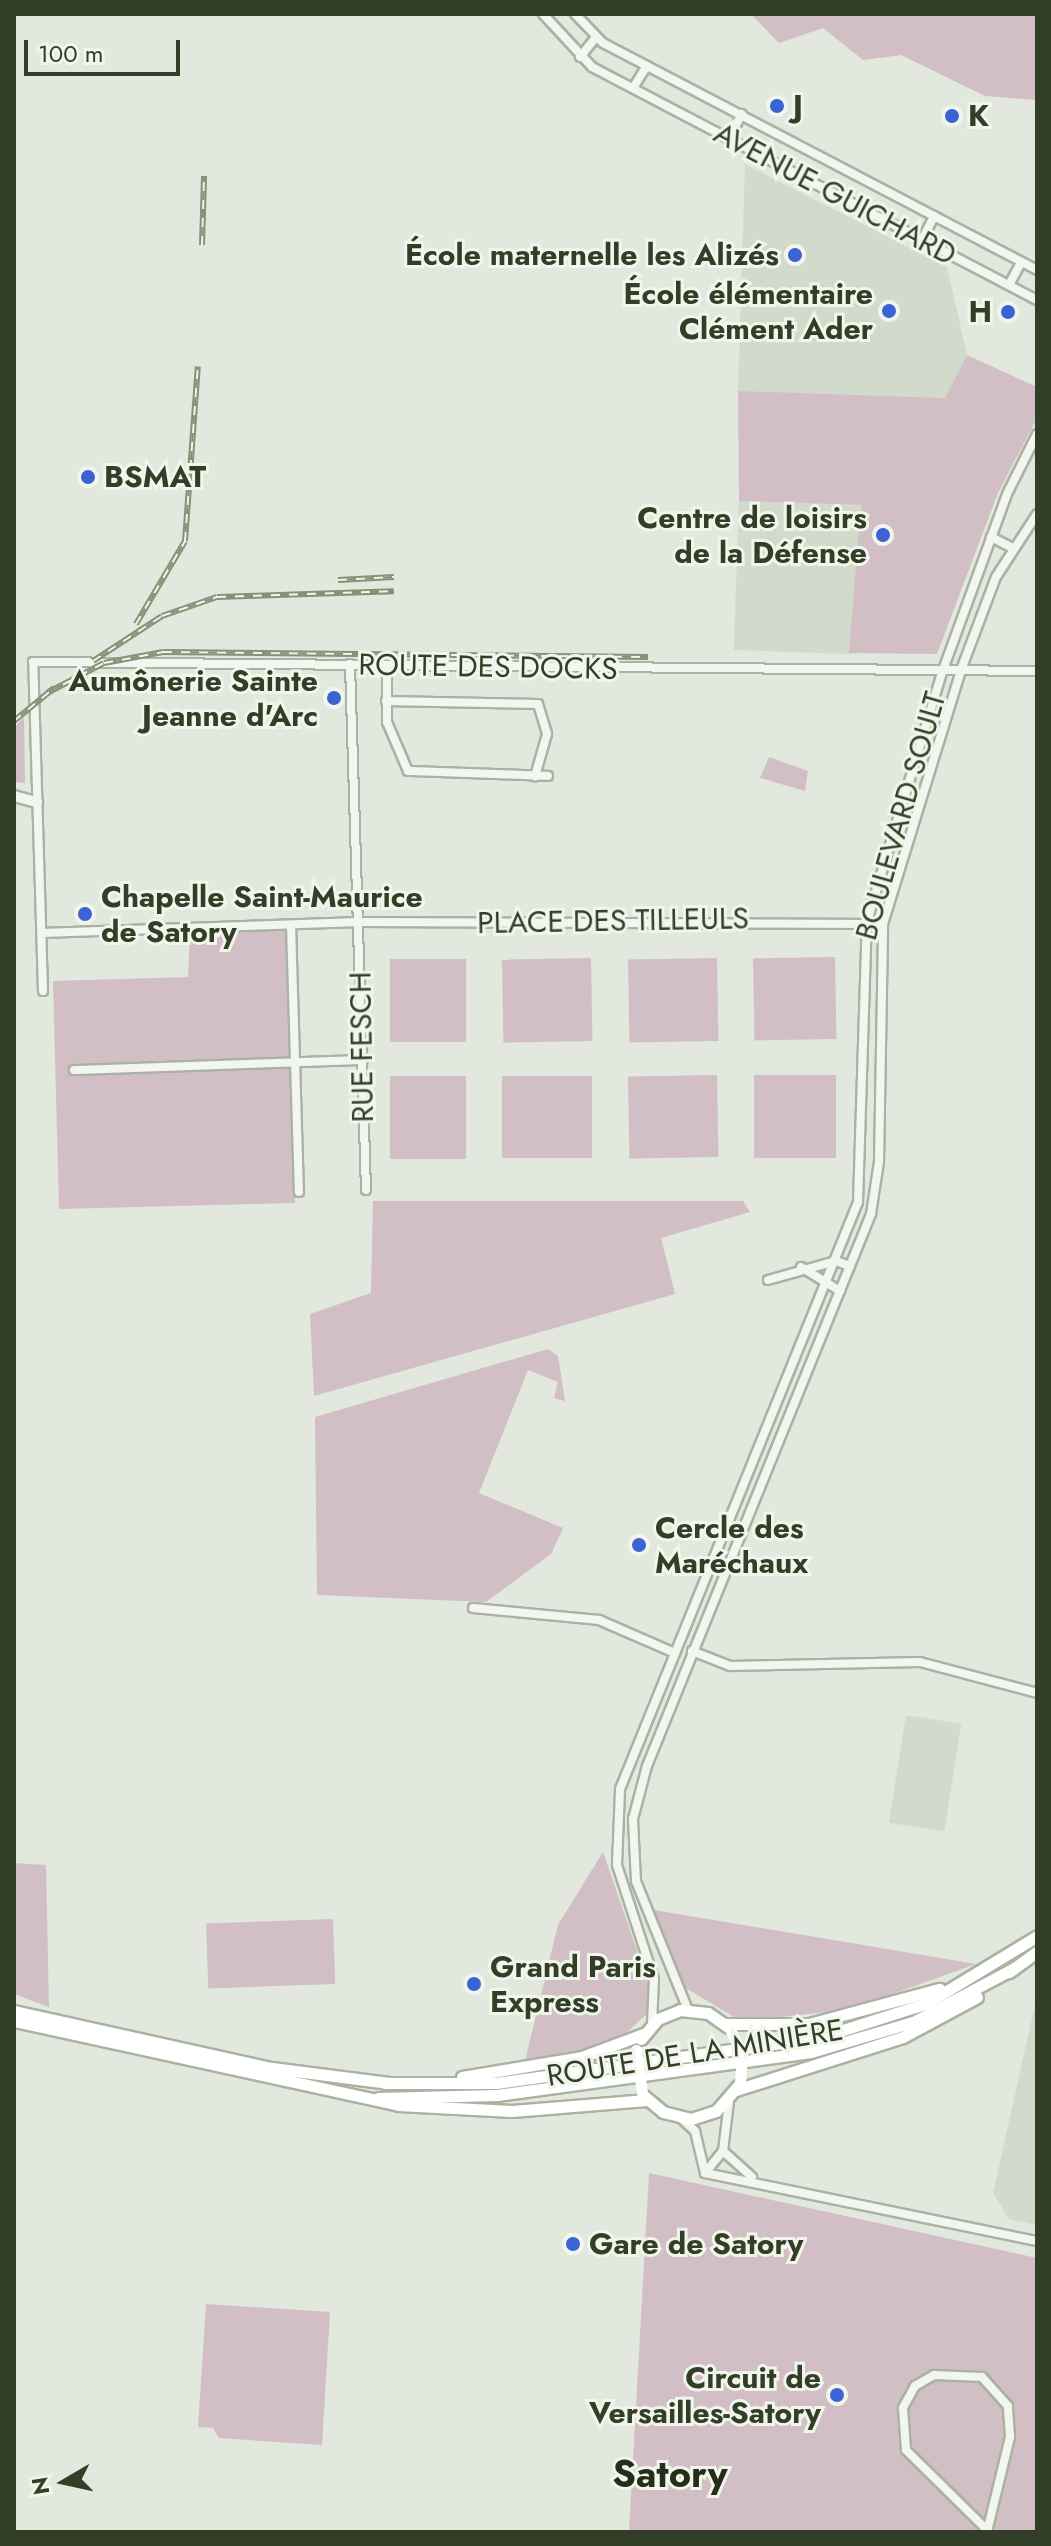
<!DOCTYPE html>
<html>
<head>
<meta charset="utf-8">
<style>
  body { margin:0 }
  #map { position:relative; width:1051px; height:2546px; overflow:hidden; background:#e2e8dd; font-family:Jost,sans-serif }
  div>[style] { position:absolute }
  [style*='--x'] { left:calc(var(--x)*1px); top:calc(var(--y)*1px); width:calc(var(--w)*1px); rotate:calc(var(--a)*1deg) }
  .built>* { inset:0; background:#d2dacb; transform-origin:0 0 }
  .green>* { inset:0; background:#d2bec5; transform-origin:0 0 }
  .roads { filter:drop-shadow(2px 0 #aab2a2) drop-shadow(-2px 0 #aab2a2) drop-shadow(0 2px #aab2a2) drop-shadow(0 -2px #aab2a2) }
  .minor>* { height:8px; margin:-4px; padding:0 4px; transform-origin:4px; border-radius:4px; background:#f3f6f0 }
  .tertiary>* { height:10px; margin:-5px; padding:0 5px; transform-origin:5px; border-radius:5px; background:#f3f6f0 }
  .secondary>* { height:11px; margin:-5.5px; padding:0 5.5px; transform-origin:5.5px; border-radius:5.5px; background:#fff }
  .rail>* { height:6px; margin-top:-3px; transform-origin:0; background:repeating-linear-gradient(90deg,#f1f5ec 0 9px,#849276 0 18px); box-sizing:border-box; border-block:2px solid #849276 }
  .secondary-bridge>* { height:11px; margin:-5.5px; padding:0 5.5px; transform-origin:5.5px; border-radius:5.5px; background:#fff }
  .dots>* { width:22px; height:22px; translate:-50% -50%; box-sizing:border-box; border:4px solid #f1f5ec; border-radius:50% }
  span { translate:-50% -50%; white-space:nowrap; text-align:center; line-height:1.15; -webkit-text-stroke:6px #f1f5ec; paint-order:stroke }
  .poi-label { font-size:30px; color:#323f26; font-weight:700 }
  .left { translate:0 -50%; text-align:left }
  .right { translate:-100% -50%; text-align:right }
  .street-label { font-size:30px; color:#323f26 }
  .district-label { font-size:38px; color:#232f18; font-weight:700 }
  .frame { position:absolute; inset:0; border:16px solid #323f26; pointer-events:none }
  .north { position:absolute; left:24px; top:2442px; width:80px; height:80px; -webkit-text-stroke:6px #f1f5ec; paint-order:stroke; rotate:261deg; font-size:22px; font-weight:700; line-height:32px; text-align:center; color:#323f26 }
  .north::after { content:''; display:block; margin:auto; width:28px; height:36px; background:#323f26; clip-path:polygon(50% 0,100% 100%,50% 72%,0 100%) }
  .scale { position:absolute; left:24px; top:40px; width:156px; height:36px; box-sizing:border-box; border:4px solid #323f26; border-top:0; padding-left:10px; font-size:24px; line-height:28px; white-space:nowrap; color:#323f26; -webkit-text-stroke:6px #f1f5ec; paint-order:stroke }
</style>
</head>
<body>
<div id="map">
  <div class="built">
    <i style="clip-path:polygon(745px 164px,947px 267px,967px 355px,946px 398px,738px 392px)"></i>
    <i style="left:739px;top:501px;width:122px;height:149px;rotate:2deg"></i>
    <i style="left:906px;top:1715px;width:56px;height:109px;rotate:9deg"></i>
    <i style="clip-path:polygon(1037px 1995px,1037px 2225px,1009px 2219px,993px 2193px)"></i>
  </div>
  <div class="green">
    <i style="clip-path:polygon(751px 14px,1037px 14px,1037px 100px,985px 96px,901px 55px,863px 60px,823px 28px,779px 43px)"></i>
    <i style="clip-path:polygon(967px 355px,1037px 387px,1037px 418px,998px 493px,937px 654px,849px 653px,861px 505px,739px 501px,738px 391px,945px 398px)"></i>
    <i style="clip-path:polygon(24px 717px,25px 783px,14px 782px,14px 728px)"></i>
    <i style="clip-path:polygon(769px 757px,808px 771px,805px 791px,760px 778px)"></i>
    <i style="clip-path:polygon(286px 930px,295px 1203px,59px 1209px,53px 981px,188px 977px,190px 933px)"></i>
    <i style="left:835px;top:957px;width:82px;height:82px;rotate:89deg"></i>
    <i style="left:591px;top:958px;width:83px;height:89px;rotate:89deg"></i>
    <i style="left:717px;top:958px;width:83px;height:89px;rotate:89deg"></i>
    <i style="left:466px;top:959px;width:83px;height:76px;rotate:90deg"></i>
    <i style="left:717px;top:1075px;width:82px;height:89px;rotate:89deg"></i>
    <i style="left:754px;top:1075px;width:82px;height:83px"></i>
    <i style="left:466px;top:1076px;width:83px;height:76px;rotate:90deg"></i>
    <i style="left:592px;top:1076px;width:82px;height:90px;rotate:90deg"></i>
    <i style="clip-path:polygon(373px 1201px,743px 1201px,750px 1212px,661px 1238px,675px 1294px,314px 1396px,310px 1314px,371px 1293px)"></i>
    <i style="clip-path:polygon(548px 1349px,558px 1356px,565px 1401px,554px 1398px,558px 1382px,528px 1370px,479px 1493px,563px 1528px,551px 1554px,486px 1602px,317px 1595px,315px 1417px)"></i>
    <i style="clip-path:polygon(603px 1852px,652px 1994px,649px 2012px,616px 2042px,524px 2065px,558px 1925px)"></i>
    <i style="clip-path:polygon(14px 1863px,46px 1865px,49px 2007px,14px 1994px)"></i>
    <i style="clip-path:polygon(654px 1910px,976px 1964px,848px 2010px,741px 2021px,679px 1984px)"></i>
    <i style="left:333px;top:1919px;width:65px;height:127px;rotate:88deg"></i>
    <i style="clip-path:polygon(649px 2173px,1037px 2258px,1037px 2532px,629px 2532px)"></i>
    <i style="clip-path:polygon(206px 2304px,330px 2312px,322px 2445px,219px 2438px,213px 2428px,198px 2427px)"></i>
  </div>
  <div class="roads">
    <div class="minor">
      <i style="--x:543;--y:14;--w:72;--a:47.2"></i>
      <i style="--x:592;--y:67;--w:502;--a:27.64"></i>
      <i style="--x:575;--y:14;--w:40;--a:46"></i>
      <i style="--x:603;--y:43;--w:490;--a:27.6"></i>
      <i style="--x:580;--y:57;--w:26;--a:-51"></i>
      <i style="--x:633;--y:88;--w:26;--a:-58"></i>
      <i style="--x:729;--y:139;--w:28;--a:-63"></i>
      <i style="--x:922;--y:240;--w:27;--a:-63"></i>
      <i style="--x:1009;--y:285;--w:26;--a:-62"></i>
      <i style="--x:991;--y:537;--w:25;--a:27"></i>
      <i style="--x:350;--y:664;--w:526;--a:88.26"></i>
      <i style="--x:387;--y:665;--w:57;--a:90"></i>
      <i style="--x:387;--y:722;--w:53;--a:66.8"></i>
      <i style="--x:408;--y:771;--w:140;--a:2"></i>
      <i style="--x:386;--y:701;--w:152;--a:1.1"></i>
      <i style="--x:538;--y:704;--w:31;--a:73"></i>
      <i style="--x:547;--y:734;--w:44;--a:105.9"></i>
      <i style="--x:291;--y:925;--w:267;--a:88.3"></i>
      <i style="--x:42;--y:933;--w:317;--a:-2"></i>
      <i style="--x:359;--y:922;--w:524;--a:0.22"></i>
      <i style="--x:43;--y:991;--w:329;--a:-91.7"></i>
      <i style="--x:33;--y:662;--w:1004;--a:0.51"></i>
      <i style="--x:74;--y:1070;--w:289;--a:-2"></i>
      <i style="--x:801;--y:1267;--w:46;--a:31.6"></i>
      <i style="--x:768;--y:1280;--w:71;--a:-15.6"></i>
      <i style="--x:836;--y:1261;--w:15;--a:20"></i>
      <i style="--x:473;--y:1608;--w:127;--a:5.4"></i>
      <i style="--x:599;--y:1620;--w:83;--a:23.5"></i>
      <i style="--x:692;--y:1651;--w:41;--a:21.5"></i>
      <i style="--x:730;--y:1666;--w:190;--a:-1.2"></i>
      <i style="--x:920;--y:1662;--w:121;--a:14.8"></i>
      <i style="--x:688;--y:2010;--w:139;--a:-112"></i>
      <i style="--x:636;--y:1881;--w:62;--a:-92.8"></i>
      <i style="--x:633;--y:1819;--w:55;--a:-75.2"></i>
      <i style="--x:647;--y:1766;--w:596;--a:-67.91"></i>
      <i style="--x:871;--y:1214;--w:53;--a:-81.3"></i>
      <i style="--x:879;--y:1162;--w:238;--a:-89"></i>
      <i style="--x:883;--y:924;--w:266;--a:-72.9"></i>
      <i style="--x:961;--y:670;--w:99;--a:-69.4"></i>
      <i style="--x:996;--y:577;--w:75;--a:-56.9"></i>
      <i style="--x:652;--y:2024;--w:45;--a:-87.5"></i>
      <i style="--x:654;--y:1979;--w:120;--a:-108"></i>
      <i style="--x:617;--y:1865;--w:76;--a:-87.7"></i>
      <i style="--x:620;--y:1789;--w:633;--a:-67.93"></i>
      <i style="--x:858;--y:1202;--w:281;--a:-88.2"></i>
      <i style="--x:867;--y:921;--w:262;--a:-73.2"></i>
      <i style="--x:943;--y:670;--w:187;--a:-70"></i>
      <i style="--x:1007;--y:494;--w:67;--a:-63.4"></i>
      <i style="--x:729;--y:2102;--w:49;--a:97"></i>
      <i style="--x:723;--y:2151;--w:39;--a:42"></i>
      <i style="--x:682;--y:2119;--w:18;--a:43"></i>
      <i style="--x:695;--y:2131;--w:43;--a:76.6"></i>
      <i style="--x:705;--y:2173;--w:339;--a:11.6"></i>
      <i style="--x:705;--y:2173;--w:28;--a:-51"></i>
      <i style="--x:987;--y:2532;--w:98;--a:-76.4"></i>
      <i style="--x:1010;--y:2437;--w:31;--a:-94"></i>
      <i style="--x:1008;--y:2406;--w:39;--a:-132"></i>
      <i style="--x:982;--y:2377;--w:48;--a:-177.6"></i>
      <i style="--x:934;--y:2375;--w:22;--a:150"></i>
      <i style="--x:915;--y:2386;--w:25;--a:119"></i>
      <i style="--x:903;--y:2408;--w:42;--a:85.9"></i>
      <i style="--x:906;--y:2450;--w:115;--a:44.6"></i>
    </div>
    <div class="tertiary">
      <i style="--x:14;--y:796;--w:24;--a:15"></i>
    </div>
    <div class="secondary">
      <i style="--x:1009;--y:1972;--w:34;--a:-36"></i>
      <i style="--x:14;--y:2011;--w:264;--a:12.5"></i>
      <i style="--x:272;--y:2068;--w:118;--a:7.3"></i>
      <i style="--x:14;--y:2021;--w:393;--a:12.3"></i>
      <i style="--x:398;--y:2105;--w:114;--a:3"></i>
      <i style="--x:512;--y:2111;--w:135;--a:-4.7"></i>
      <i style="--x:725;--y:2024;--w:84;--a:0"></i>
      <i style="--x:809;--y:2024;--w:135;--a:-15.1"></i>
      <i style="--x:641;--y:2039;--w:26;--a:-50"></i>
      <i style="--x:658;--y:2019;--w:24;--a:-22"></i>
      <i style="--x:680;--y:2010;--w:28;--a:6"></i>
      <i style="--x:708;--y:2013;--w:24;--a:35"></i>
      <i style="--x:462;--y:2077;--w:122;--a:-9.5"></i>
      <i style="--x:582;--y:2057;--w:65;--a:-20.7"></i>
      <i style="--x:385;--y:2083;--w:111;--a:0"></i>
      <i style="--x:496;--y:2083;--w:325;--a:-8"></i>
      <i style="--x:818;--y:2038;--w:114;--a:-17.8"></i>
      <i style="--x:927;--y:2003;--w:129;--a:-31.3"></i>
      <i style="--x:736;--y:2090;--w:175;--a:-17.6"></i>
      <i style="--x:903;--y:2037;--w:84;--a:-28.4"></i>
      <i style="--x:644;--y:2096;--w:25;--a:40"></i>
      <i style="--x:663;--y:2112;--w:29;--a:14"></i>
      <i style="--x:691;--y:2119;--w:26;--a:-18"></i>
      <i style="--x:716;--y:2111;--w:33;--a:-49"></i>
      <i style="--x:378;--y:2098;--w:119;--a:-1.4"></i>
      <i style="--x:497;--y:2095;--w:317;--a:-7.8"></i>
      <i style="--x:811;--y:2052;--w:106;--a:-16.4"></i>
      <i style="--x:913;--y:2022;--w:115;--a:-28.1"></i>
    </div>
  </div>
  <div class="rail">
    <i style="--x:202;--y:245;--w:69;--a:-88.3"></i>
    <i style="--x:338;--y:580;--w:56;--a:-3.1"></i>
    <i style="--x:136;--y:624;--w:96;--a:-59.4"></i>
    <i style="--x:185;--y:541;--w:175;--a:-85.8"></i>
    <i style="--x:93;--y:661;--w:82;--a:-33.1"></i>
    <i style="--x:162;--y:616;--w:58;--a:-19.1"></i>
    <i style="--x:217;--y:597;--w:177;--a:-1.9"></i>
    <i style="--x:47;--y:693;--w:64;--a:-27.8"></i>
    <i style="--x:104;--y:663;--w:60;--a:-10.6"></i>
    <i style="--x:163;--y:652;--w:485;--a:0.6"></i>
    <i style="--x:14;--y:721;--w:52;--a:-39.5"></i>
  </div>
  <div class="secondary-bridge">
    <i style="--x:731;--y:2031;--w:26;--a:65"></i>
    <i style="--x:742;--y:2055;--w:27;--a:94"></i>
    <i style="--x:636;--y:2050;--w:43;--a:82.1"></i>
  </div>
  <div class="dots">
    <i style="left:777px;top:106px;background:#3b63d4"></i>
    <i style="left:952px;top:116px;background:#3b63d4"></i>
    <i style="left:795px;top:255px;background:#3b63d4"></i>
    <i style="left:889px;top:311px;background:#3b63d4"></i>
    <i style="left:1008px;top:312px;background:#3b63d4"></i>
    <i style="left:88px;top:477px;background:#3b63d4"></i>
    <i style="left:883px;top:535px;background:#3b63d4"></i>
    <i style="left:334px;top:698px;background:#3b63d4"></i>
    <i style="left:85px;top:914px;background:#3b63d4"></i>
    <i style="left:639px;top:1545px;background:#3b63d4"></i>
    <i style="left:474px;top:1984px;background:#3b63d4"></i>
    <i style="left:573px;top:2244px;background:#3b63d4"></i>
    <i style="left:837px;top:2395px;background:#3b63d4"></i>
  </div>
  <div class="poi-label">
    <span class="left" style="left:793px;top:106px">J</span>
    <span class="left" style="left:968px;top:116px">K</span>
    <span class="right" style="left:779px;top:255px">École maternelle les Alizés</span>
    <span class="right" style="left:873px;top:311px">École élémentaire<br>Clément Ader</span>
    <span class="right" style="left:992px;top:312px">H</span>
    <span class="left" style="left:104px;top:477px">BSMAT</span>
    <span class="right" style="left:867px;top:535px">Centre de loisirs<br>de la Défense</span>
    <span class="right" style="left:318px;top:698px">Aumônerie Sainte<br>Jeanne d'Arc</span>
    <span class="left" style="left:101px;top:914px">Chapelle Saint-Maurice<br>de Satory</span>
    <span class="left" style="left:655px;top:1545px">Cercle des<br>Maréchaux</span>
    <span class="left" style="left:490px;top:1984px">Grand Paris<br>Express</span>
    <span class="left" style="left:589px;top:2244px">Gare de Satory</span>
    <span class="right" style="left:821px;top:2395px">Circuit de<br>Versailles-Satory</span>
  </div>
  <div class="street-label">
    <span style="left:835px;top:194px;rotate:28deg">AVENUE GUICHARD</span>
    <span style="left:488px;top:667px;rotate:1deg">ROUTE DES DOCKS</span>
    <span style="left:901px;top:816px;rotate:-74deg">BOULEVARD SOULT</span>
    <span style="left:613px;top:921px;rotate:-1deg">PLACE DES TILLEULS</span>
    <span style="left:362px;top:1047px;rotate:-91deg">RUE FESCH</span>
    <span style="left:695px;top:2053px;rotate:-9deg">ROUTE DE LA MINIÈRE</span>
  </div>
  <div class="district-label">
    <span style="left:670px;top:2474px">Satory</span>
  </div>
  <div class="frame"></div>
  <div class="north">N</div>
  <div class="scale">100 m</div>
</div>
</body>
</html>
